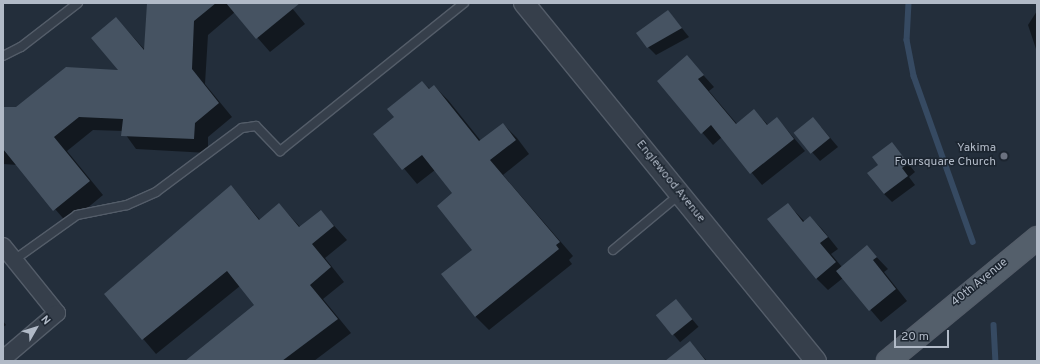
<!DOCTYPE html>
<html>
<head>
<meta charset="utf-8">
<style>
  body { margin:0 }
  #map { position:relative; width:1040px; height:364px; overflow:hidden; background:#232e3b; font-family:Overpass,sans-serif }
  div>[style] { position:absolute }
  [style*='--x'] { left:calc(var(--x)*1px); top:calc(var(--y)*1px); width:calc(var(--w)*1px); rotate:calc(var(--a)*1deg) }
  .shadow>* { inset:0; background:#0007; transform-origin:0 0 }
  .stream>* { height:5.5px; margin:-2.75px; padding:0 2.75px; transform-origin:2.75px; border-radius:2.75px; background:#364a62 }
  .building>* { inset:0; background:#465362; transform-origin:0 0 }
  .roads { filter:drop-shadow(1px 0 #545d69) drop-shadow(-1px 0 #545d69) drop-shadow(0 1px #545d69) drop-shadow(0 -1px #545d69) }
  .service>* { height:8px; margin:-4px; padding:0 4px; transform-origin:4px; border-radius:4px; background:#363f4b }
  .minor>* { height:16px; margin:-8px; padding:0 8px; transform-origin:8px; border-radius:8px; background:#363f4b }
  .tertiary>* { height:20px; margin:-10px; padding:0 10px; transform-origin:10px; border-radius:10px; background:#363f4b }
  .primary>* { height:22px; margin:-11px; padding:0 11px; transform-origin:11px; border-radius:11px; background:#545f6b }
  .dots>* { width:11px; height:11px; translate:-50% -50%; box-sizing:border-box; border:2px solid #1c2530; border-radius:50% }
  span { translate:-50% -50%; white-space:nowrap; text-align:center; line-height:1.15; -webkit-text-stroke:3px #1c2530; paint-order:stroke }
  .poi-label { font-size:12px; color:#b1bac7 }
  .right { translate:-100% -50%; text-align:right }
  .street-label { font-size:12px; color:#b1bac7 }
  .frame { position:absolute; inset:0; border:4px solid #b1bac7; pointer-events:none }
  .north { position:absolute; left:16px; top:308px; width:40px; height:40px; -webkit-text-stroke:3px #1c2530; paint-order:stroke; rotate:51deg; font-size:11px; font-weight:700; line-height:16px; text-align:center; color:#b1bac7 }
  .north::after { content:''; display:block; margin:auto; width:14px; height:18px; background:#b1bac7; clip-path:polygon(50% 0,100% 100%,50% 72%,0 100%) }
  .scale { position:absolute; left:894px; top:330px; width:55px; height:18px; box-sizing:border-box; border:2px solid #b1bac7; border-top:0; padding-left:5px; font-size:12px; line-height:14px; white-space:nowrap; color:#b1bac7; -webkit-text-stroke:3px #1c2530; paint-order:stroke }
</style>
</head>
<body>
<div id="map">
  <div class="shadow">
    <i style="clip-path:polygon(148px 3px,288px 3px,305px 24px,270px 52px,235px 12px,208px 35px,205px 84px,232px 117px,208px 137px,208px 153px,136px 149px,123px 131px,93px 130px,67px 151px,103px 195px,68px 224px,17px 165px,3px 164px,3px 108px,17px 108px,121px 71px,116px 18px,145px 50px)"></i>
    <i style="clip-path:polygon(668px 11px,689px 37px,656px 55px,648px 47px)"></i>
    <i style="clip-path:polygon(1037px 11px,1037px 52px,1028px 25px)"></i>
    <i style="clip-path:polygon(687px 57px,714px 87px,709px 91px,737px 124px,754px 110px,768px 125px,777px 118px,805px 151px,762px 185px,722px 137px,713px 145px,658px 81px)"></i>
    <i style="clip-path:polygon(422px 82px,430px 89px,434px 86px,448px 100px,481px 141px,503px 124px,517px 138px,529px 154px,503px 175px,573px 256px,569px 260px,572px 264px,489px 330px,475px 316px,473px 250px,454px 193px,435px 170px,417px 184px,375px 134px,395px 118px)"></i>
    <i style="clip-path:polygon(821px 127px,838px 147px,820px 161px,795px 133px)"></i>
    <i style="clip-path:polygon(892px 143px,915px 172px,909px 177px,915px 185px,892px 202px,884px 194px,879px 165px)"></i>
    <i style="clip-path:polygon(231px 186px,260px 220px,279px 204px,301px 228px,321px 211px,347px 240px,325px 258px,344px 282px,323px 299px,351px 333px,314px 361px,186px 361px,256px 305px,240px 286px,156px 354px,105px 294px)"></i>
    <i style="clip-path:polygon(788px 204px,805px 222px,810px 217px,822px 229px,838px 249px,831px 254px,842px 267px,867px 247px,888px 269px,884px 272px,907px 301px,881px 322px,843px 278px,828px 290px,816px 278px)"></i>
    <i style="left:676px;top:300px;width:35px;height:24px;rotate:50deg"></i>
    <i style="clip-path:polygon(3px 321px,6px 325px,3px 327px)"></i>
    <i style="clip-path:polygon(690px 342px,707px 361px,668px 361px)"></i>
  </div>
  <div class="stream">
    <i style="--x:909;--y:3;--w:37;--a:93"></i>
    <i style="--x:907;--y:40;--w:37;--a:79"></i>
    <i style="--x:914;--y:76;--w:176;--a:70.4"></i>
    <i style="--x:994;--y:325;--w:36;--a:87"></i>
  </div>
  <div class="building">
    <i style="clip-path:polygon(147px 3px,216px 3px,194px 21px,192px 69px,219px 103px,195px 123px,194px 139px,121px 136px,123px 119px,79px 117px,54px 137px,90px 181px,53px 211px,3px 149px,3px 107px,16px 107px,66px 67px,118px 70px,91px 38px,116px 17px,144px 50px)"></i>
    <i style="clip-path:polygon(226px 3px,300px 3px,256px 39px)"></i>
    <i style="clip-path:polygon(668px 10px,682px 28px,647px 48px,636px 33px)"></i>
    <i style="clip-path:polygon(687px 55px,704px 75px,698px 79px,736px 124px,754px 109px,767px 125px,777px 117px,794px 139px,750px 174px,711px 125px,701px 134px,657px 81px)"></i>
    <i style="clip-path:polygon(422px 81px,429px 89px,434px 85px,479px 141px,503px 123px,516px 140px,490px 160px,560px 242px,556px 245px,559px 249px,475px 317px,441px 274px,472px 250px,437px 206px,452px 193px,422px 155px,402px 170px,373px 134px,394px 117px,387px 109px)"></i>
    <i style="left:813px;top:117px;width:27px;height:25px;rotate:51deg"></i>
    <i style="clip-path:polygon(892px 142px,908px 163px,902px 168px,908px 176px,884px 194px,867px 173px,878px 165px,872px 157px)"></i>
    <i style="clip-path:polygon(231px 185px,259px 220px,279px 203px,299px 227px,321px 210px,334px 226px,312px 244px,331px 267px,310px 285px,338px 319px,282px 361px,185px 361px,254px 305px,227px 271px,142px 340px,104px 294px)"></i>
    <i style="clip-path:polygon(788px 203px,803px 222px,810px 216px,828px 237px,820px 243px,836px 262px,816px 279px,767px 219px)"></i>
    <i style="clip-path:polygon(867px 245px,877px 257px,873px 260px,896px 289px,869px 311px,836px 271px)"></i>
    <i style="left:676px;top:299px;width:26px;height:26px;rotate:51deg"></i>
    <i style="clip-path:polygon(690px 341px,706px 361px,665px 361px)"></i>
  </div>
  <div class="roads">
    <div class="service">
      <i style="--x:3;--y:56;--w:20;--a:-27"></i>
      <i style="--x:21;--y:47;--w:72;--a:-37.7"></i>
      <i style="--x:613;--y:250;--w:87;--a:-39.9"></i>
      <i style="--x:14;--y:260;--w:77;--a:-35.5"></i>
      <i style="--x:77;--y:215;--w:51;--a:-11.3"></i>
      <i style="--x:127;--y:205;--w:32;--a:-24"></i>
      <i style="--x:156;--y:192;--w:107;--a:-36.7"></i>
      <i style="--x:242;--y:128;--w:14;--a:-8"></i>
      <i style="--x:256;--y:126;--w:35;--a:46"></i>
      <i style="--x:280;--y:151;--w:236;--a:-38.8"></i>
    </div>
    <div class="minor">
      <i style="--x:3;--y:246;--w:86;--a:51.1"></i>
      <i style="--x:57;--y:313;--w:71;--a:139.6"></i>
    </div>
    <div class="tertiary">
      <i style="--x:524;--y:3;--w:462;--a:50.8"></i>
    </div>
    <div class="primary">
      <i style="--x:888;--y:361;--w:193;--a:-39.5"></i>
    </div>
  </div>
  <div class="dots">
    <i style="left:1004px;top:156px;background:#6b7280"></i>
  </div>
  <div class="poi-label">
    <span class="right" style="left:996px;top:156px">Yakima<br>Foursquare Church</span>
  </div>
  <div class="street-label">
    <span style="left:670px;top:182px;rotate:51deg">Englewood Avenue</span>
    <span style="left:980px;top:283px;rotate:-39deg">40th Avenue</span>
  </div>
  <div class="frame"></div>
  <div class="north">N</div>
  <div class="scale">20 m</div>
</div>
</body>
</html>
